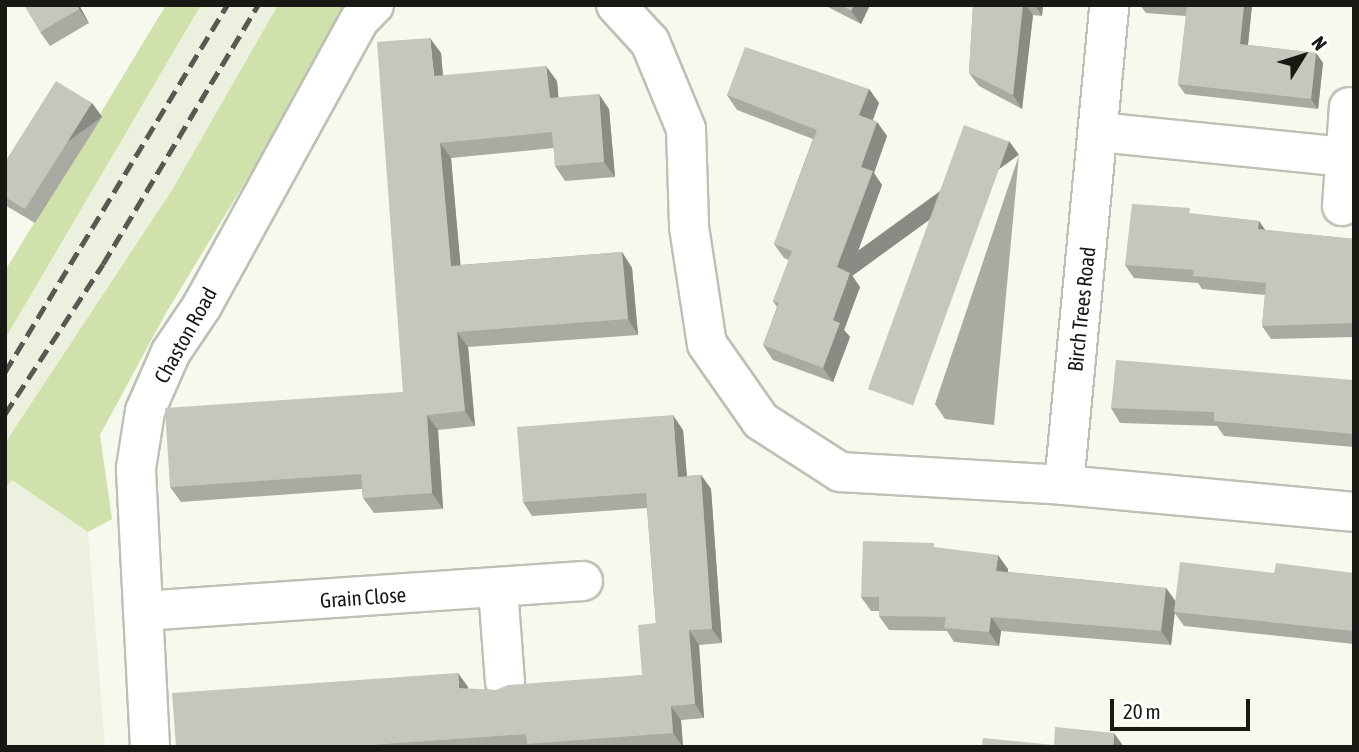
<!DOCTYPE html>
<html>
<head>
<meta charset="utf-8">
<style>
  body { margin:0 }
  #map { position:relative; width:1359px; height:752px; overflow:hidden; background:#f6f9ee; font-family:"Asap Condensed",sans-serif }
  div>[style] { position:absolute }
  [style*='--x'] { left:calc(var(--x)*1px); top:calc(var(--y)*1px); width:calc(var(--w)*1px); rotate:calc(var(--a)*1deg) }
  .built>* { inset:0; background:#ebf1de }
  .green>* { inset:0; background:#d1e1ab }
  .roads { filter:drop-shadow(2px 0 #bdc1b5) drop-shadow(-2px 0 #bdc1b5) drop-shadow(0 2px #bdc1b5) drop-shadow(0 -2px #bdc1b5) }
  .minor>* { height:38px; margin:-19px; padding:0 19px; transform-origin:19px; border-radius:19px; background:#fff }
  .rail>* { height:5px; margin-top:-2.5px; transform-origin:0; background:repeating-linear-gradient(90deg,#585953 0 14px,transparent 0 21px) }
  .wall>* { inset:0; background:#a9aba2 }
  .shaded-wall>* { inset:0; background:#898b84; transform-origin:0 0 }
  .building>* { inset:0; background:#c4c7bc; transform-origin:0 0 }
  span { translate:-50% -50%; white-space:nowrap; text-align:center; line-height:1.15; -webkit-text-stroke:7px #fff; paint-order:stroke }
  .street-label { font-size:21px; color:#181915 }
  .frame { position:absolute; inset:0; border:7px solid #181915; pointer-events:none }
  .north { position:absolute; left:1268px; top:21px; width:70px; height:70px; -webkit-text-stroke:5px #fff; paint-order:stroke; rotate:52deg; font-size:19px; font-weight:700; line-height:28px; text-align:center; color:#181915 }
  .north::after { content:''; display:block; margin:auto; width:24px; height:32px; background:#181915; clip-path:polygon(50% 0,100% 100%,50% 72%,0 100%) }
  .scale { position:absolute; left:1110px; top:699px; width:140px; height:32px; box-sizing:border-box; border:4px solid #181915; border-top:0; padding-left:9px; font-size:21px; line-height:24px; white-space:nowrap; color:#181915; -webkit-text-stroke:5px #fff; paint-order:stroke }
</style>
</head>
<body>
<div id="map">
  <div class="built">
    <i style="clip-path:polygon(201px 5px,278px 5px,172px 190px,5px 443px,5px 339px)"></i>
    <i style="clip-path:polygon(12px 480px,88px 532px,105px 747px,5px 747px,5px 489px)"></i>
  </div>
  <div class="green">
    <i style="clip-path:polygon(166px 5px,201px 5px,5px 339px,5px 271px)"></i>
    <i style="clip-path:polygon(278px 5px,352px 5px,166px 313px,100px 435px,112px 519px,88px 532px,12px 480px,5px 489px,5px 443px,172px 190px)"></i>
  </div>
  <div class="roads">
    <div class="minor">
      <i style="--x:616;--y:5;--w:50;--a:47.4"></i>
      <i style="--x:650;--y:42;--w:94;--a:67.5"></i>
      <i style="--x:686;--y:129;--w:98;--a:88.2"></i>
      <i style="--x:689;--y:227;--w:118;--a:81.3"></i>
      <i style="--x:707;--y:344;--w:94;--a:55"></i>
      <i style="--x:761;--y:421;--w:94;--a:32.8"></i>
      <i style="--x:840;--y:472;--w:224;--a:3.3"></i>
      <i style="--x:1064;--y:485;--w:291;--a:5.3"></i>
      <i style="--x:1099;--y:132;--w:247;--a:5.8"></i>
      <i style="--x:1342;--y:206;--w:99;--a:-86"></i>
      <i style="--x:1064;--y:485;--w:482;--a:-84.6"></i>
      <i style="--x:498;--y:589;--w:93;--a:85.7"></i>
      <i style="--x:143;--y:611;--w:441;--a:-3.9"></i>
      <i style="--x:150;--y:747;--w:279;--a:-92.9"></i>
      <i style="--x:136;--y:468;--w:58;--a:-81"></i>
      <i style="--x:145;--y:411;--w:64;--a:-66.2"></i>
      <i style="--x:171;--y:352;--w:55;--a:-56"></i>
      <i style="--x:202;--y:306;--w:328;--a:-61.2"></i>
      <i style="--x:360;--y:19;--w:20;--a:-45"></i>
    </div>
  </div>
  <div class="rail">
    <i style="--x:5;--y:372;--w:429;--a:-58.8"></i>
    <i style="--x:5;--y:414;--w:179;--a:-56.8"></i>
    <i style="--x:103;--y:264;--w:302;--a:-59.1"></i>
  </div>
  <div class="wall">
    <i style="clip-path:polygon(79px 5px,89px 23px,50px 46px,40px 32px)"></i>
    <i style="clip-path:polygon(824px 5px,870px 5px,861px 24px)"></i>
    <i style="clip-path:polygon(973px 5px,1043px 5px,1042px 16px,1033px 15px,1022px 109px,979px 86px,969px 73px)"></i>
    <i style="clip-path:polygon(1140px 5px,1252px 5px,1248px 45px,1316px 53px,1323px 63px,1318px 109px,1185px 94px,1178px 84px,1186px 16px,1146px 13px)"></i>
    <i style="clip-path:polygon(441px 53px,443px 75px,557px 81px,558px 98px,609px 109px,615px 177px,565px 181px,555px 166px,554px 148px,451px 158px,460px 265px,622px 252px,632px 268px,638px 335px,468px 347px,475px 426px,438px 430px,443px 509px,374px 513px,363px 498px,362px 489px,181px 502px,170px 487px,403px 392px)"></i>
    <i style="clip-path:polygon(869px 89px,879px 103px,873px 120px,877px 122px,887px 136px,874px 173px,882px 185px,850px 272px,860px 287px,844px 330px,850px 337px,833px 382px,773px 360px,763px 345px,777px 307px,773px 301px,789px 260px,784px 258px,774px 244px,813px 139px,737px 110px,727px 95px)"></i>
    <i style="clip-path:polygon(92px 103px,102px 117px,35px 223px,5px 205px,5px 162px)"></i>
    <i style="clip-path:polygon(1019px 155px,994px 425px,945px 419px,935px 404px)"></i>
    <i style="clip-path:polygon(1194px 214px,1259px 221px,1265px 230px,1354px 239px,1354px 337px,1271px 339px,1262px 326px,1265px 295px,1202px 289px,1198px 283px,1134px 278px,1125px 265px)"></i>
    <i style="clip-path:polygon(1354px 380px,1354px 447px,1224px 436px,1217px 426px,1120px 423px,1111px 408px)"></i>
    <i style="clip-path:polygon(683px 430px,687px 476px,701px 475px,711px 489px,722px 643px,699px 645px,704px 718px,681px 720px,683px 747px,176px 747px,468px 687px,468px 689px,496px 690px,642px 675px,656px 623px,647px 508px,532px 516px,523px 502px)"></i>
    <i style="clip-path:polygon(938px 548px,1008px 569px,1008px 572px,1166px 588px,1176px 602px,1171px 645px,1001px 631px,999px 646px,954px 642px,947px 631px,889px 630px,879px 616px,879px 611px,871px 611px,861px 597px)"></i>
    <i style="clip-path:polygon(1274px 573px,1354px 573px,1354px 644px,1184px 626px,1174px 612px)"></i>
  </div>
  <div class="shaded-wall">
    <i style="clip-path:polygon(77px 5px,79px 5px,89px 23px,79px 9px)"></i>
    <i style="clip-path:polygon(854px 5px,870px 5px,861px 24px,851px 11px)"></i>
    <i style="clip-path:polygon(1023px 5px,1026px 5px,1033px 15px,1022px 109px,1013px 95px)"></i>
    <i style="clip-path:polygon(1035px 5px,1043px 5px,1042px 16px)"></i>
    <i style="clip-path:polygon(1244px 5px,1252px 5px,1247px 54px,1240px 44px)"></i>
    <i style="clip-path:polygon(430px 38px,441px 53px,444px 91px,434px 76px)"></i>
    <i style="clip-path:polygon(1316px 53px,1323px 63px,1318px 109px,1311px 99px)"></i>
    <i style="clip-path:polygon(546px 66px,557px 81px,560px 113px,550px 98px)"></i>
    <i style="clip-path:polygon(869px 89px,879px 103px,869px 129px,859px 115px)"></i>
    <i style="clip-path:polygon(599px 94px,609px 109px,615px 177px,604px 162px)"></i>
    <i style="left:92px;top:103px;width:17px;height:125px;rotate:54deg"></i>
    <i style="clip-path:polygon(877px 122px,887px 136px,874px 173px,882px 185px,847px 282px,837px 267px,861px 167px)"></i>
    <i style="left:1009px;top:141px;width:17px;height:270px;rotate:54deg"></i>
    <i style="clip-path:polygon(440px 143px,451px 158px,462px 281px,451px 266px)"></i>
    <i style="clip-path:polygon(1259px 221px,1268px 234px,1258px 229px)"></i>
    <i style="clip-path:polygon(622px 252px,632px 268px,638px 335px,628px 319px)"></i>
    <i style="clip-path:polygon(850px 273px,860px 287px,844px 330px,850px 337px,833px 382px,823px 368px,833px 320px)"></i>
    <i style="clip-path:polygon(457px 332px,468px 347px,475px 426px,465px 411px)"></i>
    <i style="clip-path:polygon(427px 415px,438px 430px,443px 509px,432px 493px)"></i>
    <i style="clip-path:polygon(673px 415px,683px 430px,688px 491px,678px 477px)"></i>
    <i style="clip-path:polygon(701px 475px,711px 489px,722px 643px,712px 629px)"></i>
    <i style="clip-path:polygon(998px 555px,1008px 569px,1006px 585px,996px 571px)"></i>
    <i style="clip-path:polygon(1166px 588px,1176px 602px,1171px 645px,1161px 631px)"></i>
    <i style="clip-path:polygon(991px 617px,1001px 631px,999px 646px,989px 632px)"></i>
    <i style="clip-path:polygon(689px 630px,699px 645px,704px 718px,695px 704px)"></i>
    <i style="clip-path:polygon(458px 673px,468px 687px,469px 703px,459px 688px)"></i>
    <i style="clip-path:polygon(671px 706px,681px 720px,683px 747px,673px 733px)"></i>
    <i style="clip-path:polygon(1114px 733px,1124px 747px,1113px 747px)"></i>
  </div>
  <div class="building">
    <i style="clip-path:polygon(24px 5px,77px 5px,79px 9px,40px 32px)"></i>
    <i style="clip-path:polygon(841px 5px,854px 5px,851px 11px)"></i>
    <i style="clip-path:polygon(973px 5px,1023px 5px,1013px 95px,969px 73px)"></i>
    <i style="clip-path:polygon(1171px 5px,1244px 5px,1240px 44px,1316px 53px,1311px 99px,1178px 84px,1187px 6px)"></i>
    <i style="clip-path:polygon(430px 38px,434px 76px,546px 66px,550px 98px,599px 94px,604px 162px,555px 166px,552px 132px,440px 143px,451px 266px,622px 252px,628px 319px,457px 332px,465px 411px,427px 415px,432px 493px,363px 498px,361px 474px,170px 487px,165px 408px,403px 392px,377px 42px)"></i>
    <i style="clip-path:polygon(745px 47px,869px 89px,859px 115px,877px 122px,861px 167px,873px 171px,837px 267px,850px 273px,833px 320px,840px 323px,823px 368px,763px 345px,779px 303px,773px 301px,792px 251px,774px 244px,817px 130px,727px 95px)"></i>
    <i style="clip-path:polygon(56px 81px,92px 103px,25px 209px,5px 197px,5px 162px)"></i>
    <i style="left:964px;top:125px;width:48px;height:281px;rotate:20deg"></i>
    <i style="clip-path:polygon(1132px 204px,1190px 208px,1189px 213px,1259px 221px,1258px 229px,1354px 239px,1354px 323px,1262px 326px,1266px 283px,1193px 276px,1194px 270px,1125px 265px)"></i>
    <i style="clip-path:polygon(1116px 360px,1354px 380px,1354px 434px,1214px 421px,1214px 412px,1111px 408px)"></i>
    <i style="clip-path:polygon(673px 415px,678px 477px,701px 475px,712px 629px,689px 630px,695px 704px,671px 706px,673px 733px,527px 744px,526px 734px,344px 747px,176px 747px,172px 693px,458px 673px,459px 688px,496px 690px,508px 685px,642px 675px,638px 625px,656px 623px,646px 493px,523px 502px,517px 427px)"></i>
    <i style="clip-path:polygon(863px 541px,934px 543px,934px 547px,998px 555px,996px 571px,1166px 588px,1161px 631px,991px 617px,989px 632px,944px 628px,946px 617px,879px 616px,879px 597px,861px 597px)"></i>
    <i style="clip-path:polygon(1180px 562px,1274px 573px,1276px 563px,1354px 573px,1354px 631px,1174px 612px)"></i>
    <i style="clip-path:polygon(1055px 727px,1114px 733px,1113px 747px,982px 747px,983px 738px,1054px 745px)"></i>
  </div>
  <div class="street-label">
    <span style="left:1081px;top:309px;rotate:-84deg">Birch Trees Road</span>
    <span style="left:185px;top:335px;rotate:-61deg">Chaston Road</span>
    <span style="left:363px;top:597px;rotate:-4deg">Grain Close</span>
  </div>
  <div class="frame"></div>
  <div class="north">N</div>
  <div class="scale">20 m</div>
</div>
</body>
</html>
